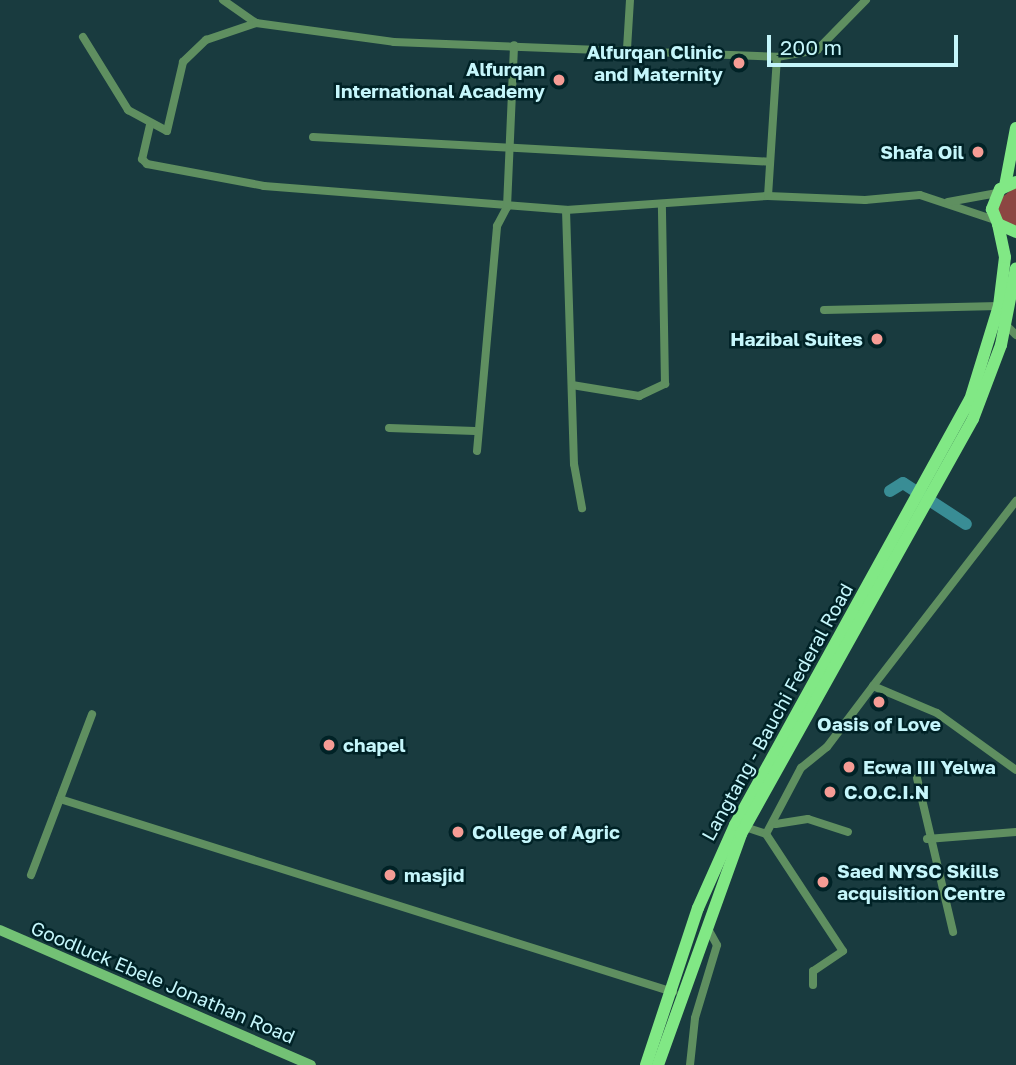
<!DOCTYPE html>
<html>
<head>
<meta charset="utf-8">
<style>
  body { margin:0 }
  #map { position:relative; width:1016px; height:1065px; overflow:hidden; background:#193b3f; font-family:"Golos Text",sans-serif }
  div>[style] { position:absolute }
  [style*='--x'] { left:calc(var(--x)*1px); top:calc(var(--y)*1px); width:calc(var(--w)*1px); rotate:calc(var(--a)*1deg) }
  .green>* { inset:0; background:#8c4642 }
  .river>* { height:12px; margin:-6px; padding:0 6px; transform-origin:6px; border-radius:6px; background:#398d95 }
  .street>* { height:8px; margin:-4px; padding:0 4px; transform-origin:4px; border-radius:4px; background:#5f8f60 }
  .secondary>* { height:10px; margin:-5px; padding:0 5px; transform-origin:5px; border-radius:5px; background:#73c175 }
  .primary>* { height:12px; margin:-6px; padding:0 6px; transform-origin:6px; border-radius:6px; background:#81e885 }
  .dots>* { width:19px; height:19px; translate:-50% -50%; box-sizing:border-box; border:4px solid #002226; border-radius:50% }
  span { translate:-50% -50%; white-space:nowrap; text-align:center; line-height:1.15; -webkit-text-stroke:5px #002226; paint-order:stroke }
  .poi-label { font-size:19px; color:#c5f6fb; font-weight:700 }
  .right { translate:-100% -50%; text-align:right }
  .left { translate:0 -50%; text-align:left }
  .street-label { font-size:19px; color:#c5f6fb }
  .scale { position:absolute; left:767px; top:35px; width:191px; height:32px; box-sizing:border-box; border:4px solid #c5f6fb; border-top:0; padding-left:9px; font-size:21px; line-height:24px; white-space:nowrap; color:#c5f6fb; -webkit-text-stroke:5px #002226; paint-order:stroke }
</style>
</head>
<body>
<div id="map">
  <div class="green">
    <i style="clip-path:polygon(1016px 186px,1016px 229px,1001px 223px,995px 203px)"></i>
  </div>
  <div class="river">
    <i style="--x:890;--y:491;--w:15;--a:-32"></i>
    <i style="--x:903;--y:483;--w:75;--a:33.1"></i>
  </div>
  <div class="street">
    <i style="--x:223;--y:0;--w:40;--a:34.9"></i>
    <i style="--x:83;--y:37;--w:86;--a:58.3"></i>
    <i style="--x:128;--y:110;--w:44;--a:28.3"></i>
    <i style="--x:167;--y:131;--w:71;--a:-76.9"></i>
    <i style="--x:183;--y:62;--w:32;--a:-44"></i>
    <i style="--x:206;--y:40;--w:53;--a:-18.8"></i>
    <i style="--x:256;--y:23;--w:139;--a:7.8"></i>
    <i style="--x:394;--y:42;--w:383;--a:2.2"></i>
    <i style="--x:777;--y:57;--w:41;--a:-9.9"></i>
    <i style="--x:817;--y:50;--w:70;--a:-45.6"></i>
    <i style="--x:627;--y:49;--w:49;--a:-86.5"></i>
    <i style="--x:150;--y:125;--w:35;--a:103"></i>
    <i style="--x:142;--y:159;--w:7;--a:45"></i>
    <i style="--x:147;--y:164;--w:119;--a:10.6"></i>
    <i style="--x:264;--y:186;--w:303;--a:4.5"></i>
    <i style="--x:566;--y:210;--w:202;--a:-4"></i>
    <i style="--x:768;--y:196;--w:97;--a:2.4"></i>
    <i style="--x:865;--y:200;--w:55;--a:-5.2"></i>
    <i style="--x:920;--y:195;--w:79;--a:18.4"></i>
    <i style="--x:313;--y:137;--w:457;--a:3.1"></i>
    <i style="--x:768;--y:196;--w:139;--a:-86.3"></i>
    <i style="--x:948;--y:202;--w:50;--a:-10.4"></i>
    <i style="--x:566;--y:210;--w:254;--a:88.2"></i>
    <i style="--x:574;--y:464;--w:45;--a:79.7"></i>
    <i style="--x:824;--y:310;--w:175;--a:-1.3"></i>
    <i style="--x:1006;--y:325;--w:14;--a:45"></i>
    <i style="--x:572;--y:385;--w:68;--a:9.3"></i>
    <i style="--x:639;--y:396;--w:29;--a:-25"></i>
    <i style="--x:665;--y:384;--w:178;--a:-91"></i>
    <i style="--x:389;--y:428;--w:86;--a:2"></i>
    <i style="--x:477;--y:451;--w:226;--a:-84.9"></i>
    <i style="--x:497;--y:226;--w:21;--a:-62"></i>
    <i style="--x:507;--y:207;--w:162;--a:-87.5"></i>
    <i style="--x:873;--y:686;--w:234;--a:-52.3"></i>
    <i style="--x:917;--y:778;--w:158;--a:76.8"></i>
    <i style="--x:60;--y:799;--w:643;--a:17.48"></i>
    <i style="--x:776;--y:824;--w:32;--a:-9"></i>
    <i style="--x:808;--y:819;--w:42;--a:18"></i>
    <i style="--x:745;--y:827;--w:22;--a:18"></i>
    <i style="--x:766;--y:834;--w:140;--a:56.7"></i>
    <i style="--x:843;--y:951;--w:36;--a:146"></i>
    <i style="--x:813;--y:971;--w:14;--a:90"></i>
    <i style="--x:766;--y:834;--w:75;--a:-62.1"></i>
    <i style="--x:801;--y:768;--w:33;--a:-39"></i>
    <i style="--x:827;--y:747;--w:76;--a:-53"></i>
    <i style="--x:873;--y:686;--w:69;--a:22.9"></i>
    <i style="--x:937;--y:713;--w:97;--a:35.8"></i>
    <i style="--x:927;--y:839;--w:89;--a:-4.5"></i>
    <i style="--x:31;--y:875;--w:172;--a:-69.2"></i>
    <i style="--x:690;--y:1065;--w:47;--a:-83.9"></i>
    <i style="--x:695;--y:1018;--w:76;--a:-73.2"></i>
    <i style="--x:717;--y:945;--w:21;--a:-119"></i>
  </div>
  <div class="secondary">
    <i style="--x:0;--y:930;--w:339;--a:23.5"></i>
  </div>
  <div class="primary">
    <i style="--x:1016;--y:182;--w:17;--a:156"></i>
    <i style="--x:1000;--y:189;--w:22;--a:112"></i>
    <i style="--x:992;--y:209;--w:16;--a:68"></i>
    <i style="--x:998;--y:224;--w:20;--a:24"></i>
    <i style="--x:1005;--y:186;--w:59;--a:-79.3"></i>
    <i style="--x:646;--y:1065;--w:165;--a:-71.7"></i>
    <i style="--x:698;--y:908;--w:91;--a:-66"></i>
    <i style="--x:735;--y:825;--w:486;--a:-61.1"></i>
    <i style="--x:970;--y:400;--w:98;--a:-72.9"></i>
    <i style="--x:999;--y:306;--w:49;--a:-83"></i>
    <i style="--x:1005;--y:257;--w:34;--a:-102"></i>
    <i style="--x:658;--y:1065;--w:245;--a:-70.2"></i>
    <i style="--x:741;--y:834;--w:475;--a:-60.8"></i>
    <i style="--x:973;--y:419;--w:79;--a:-69.3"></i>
    <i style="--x:1001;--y:345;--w:78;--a:-79"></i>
  </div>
  <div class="dots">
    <i style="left:739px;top:63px;background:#f59c95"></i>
    <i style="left:559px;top:80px;background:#f59c95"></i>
    <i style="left:978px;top:152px;background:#f59c95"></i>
    <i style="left:877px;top:339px;background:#f59c95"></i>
    <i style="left:879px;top:702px;background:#f59c95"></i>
    <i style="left:329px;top:745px;background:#f59c95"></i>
    <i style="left:849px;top:767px;background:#f59c95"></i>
    <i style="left:830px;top:792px;background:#f59c95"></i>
    <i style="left:458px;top:832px;background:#f59c95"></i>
    <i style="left:390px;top:875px;background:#f59c95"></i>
    <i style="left:823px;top:882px;background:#f59c95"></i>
  </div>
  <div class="poi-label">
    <span class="right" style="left:723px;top:63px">Alfurqan Clinic<br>and Maternity</span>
    <span class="right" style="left:545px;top:80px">Alfurqan<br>International Academy</span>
    <span class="right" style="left:964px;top:152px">Shafa Oil</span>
    <span class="right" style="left:863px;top:339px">Hazibal Suites</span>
    <span style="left:879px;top:724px">Oasis of Love</span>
    <span class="left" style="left:343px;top:745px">chapel</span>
    <span class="left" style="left:863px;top:767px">Ecwa III Yelwa</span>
    <span class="left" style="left:844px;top:792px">C.O.C.I.N</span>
    <span class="left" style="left:472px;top:832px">College of Agric</span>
    <span class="left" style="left:837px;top:882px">Saed NYSC Skills<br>acquisition Centre</span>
    <span class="left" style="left:404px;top:875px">masjid</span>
  </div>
  <div class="street-label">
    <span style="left:777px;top:712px;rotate:-61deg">Langtang - Bauchi Federal Road</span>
    <span style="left:163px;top:982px;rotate:23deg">Goodluck Ebele Jonathan Road</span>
  </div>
  <div class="scale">200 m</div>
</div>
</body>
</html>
